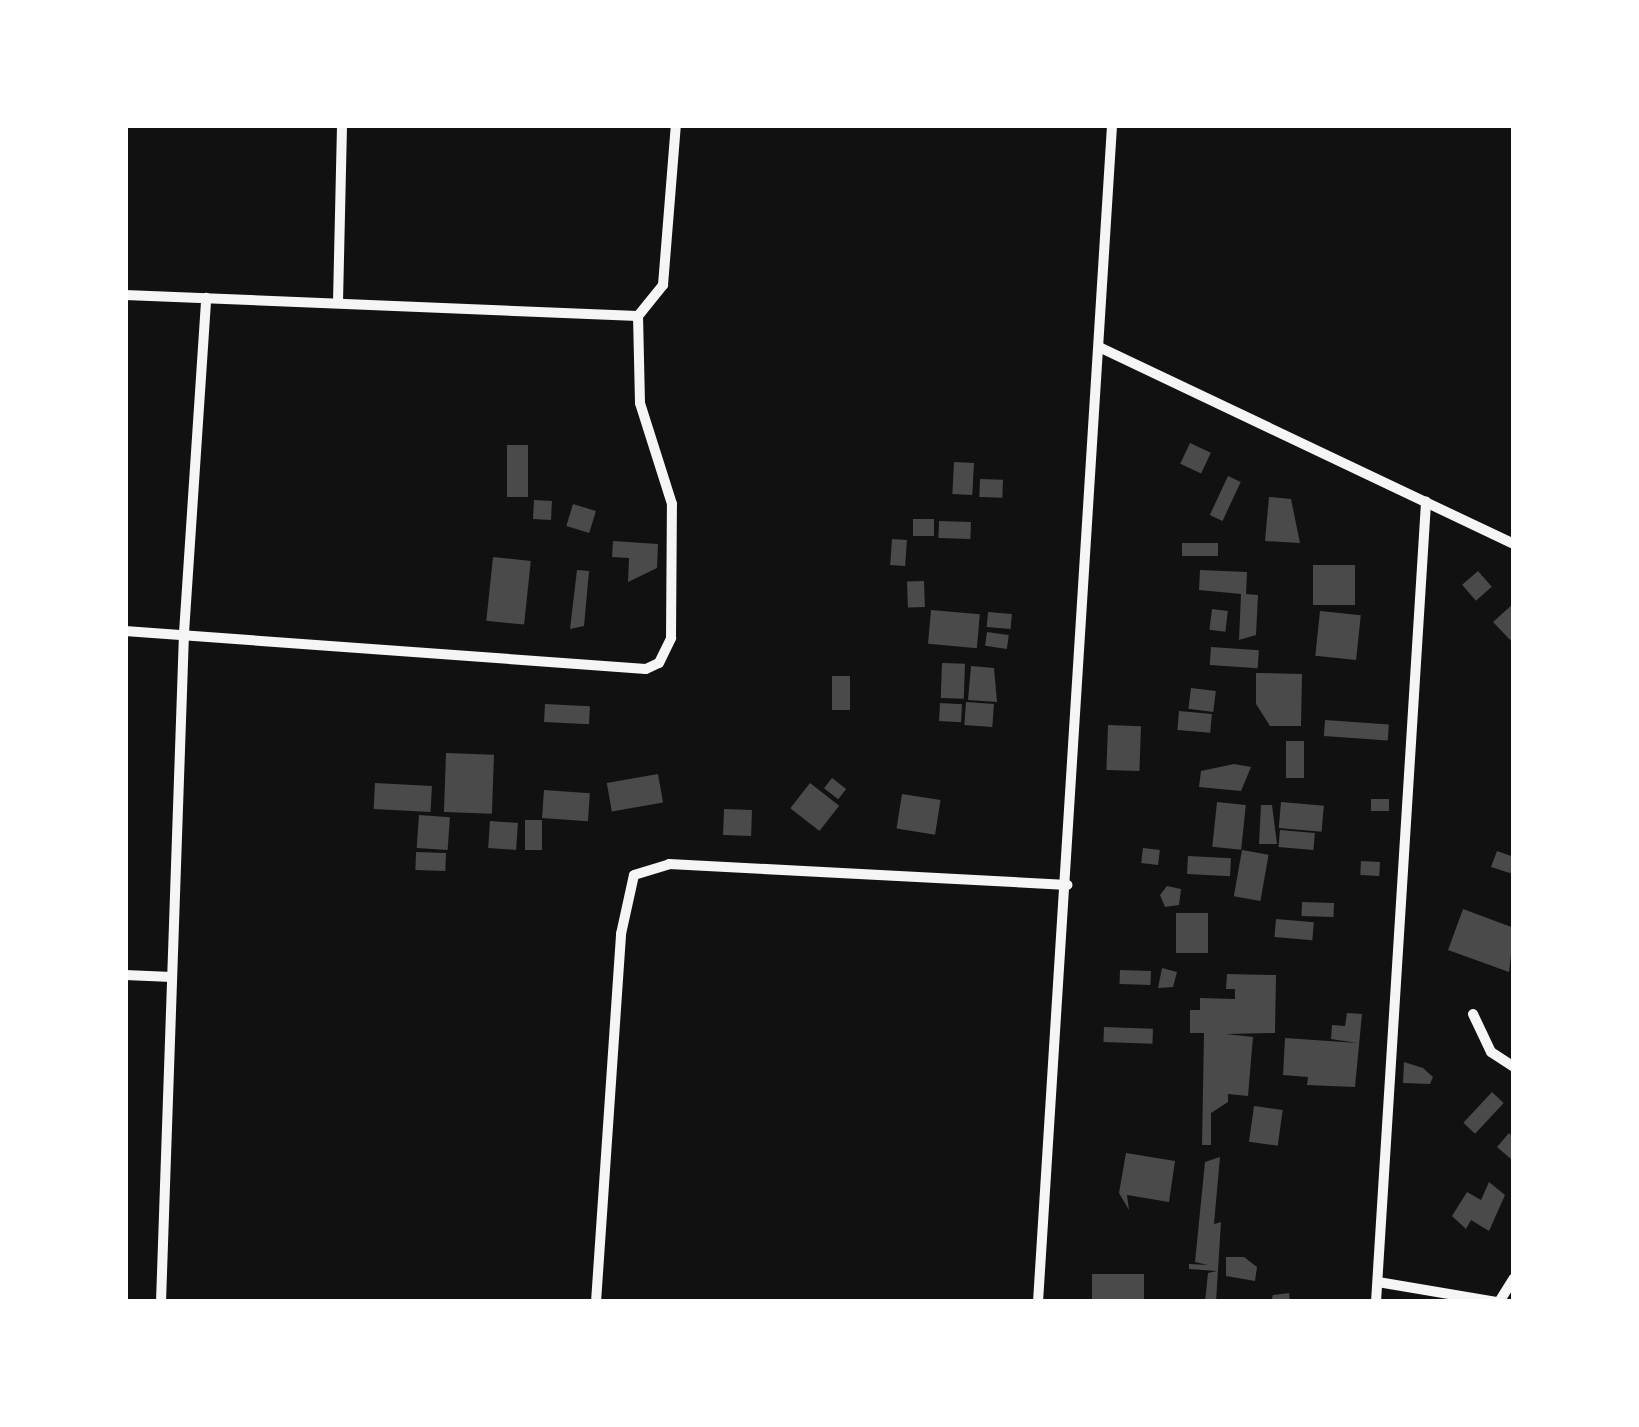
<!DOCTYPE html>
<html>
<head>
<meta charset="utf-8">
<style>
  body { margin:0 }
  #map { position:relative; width:1639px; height:1427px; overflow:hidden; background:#111; font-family:"PT Sans Narrow",sans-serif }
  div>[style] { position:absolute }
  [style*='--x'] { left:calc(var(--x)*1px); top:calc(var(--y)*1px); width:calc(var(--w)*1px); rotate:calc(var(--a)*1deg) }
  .building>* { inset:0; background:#4a4a4a; transform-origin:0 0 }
  .minor>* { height:10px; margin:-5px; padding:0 5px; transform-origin:5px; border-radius:5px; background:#f5f5f5 }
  span { translate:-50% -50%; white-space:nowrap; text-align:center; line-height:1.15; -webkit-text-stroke:8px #fff; paint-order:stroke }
  .frame { position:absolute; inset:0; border:128px solid #fff; pointer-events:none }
</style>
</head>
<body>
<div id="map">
  <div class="building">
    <i style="left:1190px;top:443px;width:23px;height:23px;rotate:25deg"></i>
    <i style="left:507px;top:445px;width:21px;height:52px"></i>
    <i style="left:954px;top:462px;width:20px;height:32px;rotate:3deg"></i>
    <i style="left:1228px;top:476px;width:14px;height:43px;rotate:25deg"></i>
    <i style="left:980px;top:479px;width:23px;height:18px;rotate:2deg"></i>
    <i style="clip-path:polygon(1269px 497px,1291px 499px,1300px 543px,1265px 541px)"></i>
    <i style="left:534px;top:500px;width:18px;height:19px;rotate:3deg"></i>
    <i style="left:573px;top:504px;width:24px;height:23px;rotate:17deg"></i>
    <i style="left:913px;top:519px;width:21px;height:17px"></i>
    <i style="left:939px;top:521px;width:32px;height:17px;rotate:2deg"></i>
    <i style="left:892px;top:539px;width:15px;height:26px;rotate:4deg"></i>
    <i style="clip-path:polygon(613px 541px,658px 544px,657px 568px,628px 582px,629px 558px,612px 557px)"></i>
    <i style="left:1182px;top:543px;width:36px;height:13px"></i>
    <i style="left:493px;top:557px;width:38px;height:64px;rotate:6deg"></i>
    <i style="left:1313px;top:565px;width:42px;height:40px"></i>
    <i style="clip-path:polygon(577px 570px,589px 571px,584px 626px,570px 629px)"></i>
    <i style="clip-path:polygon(1200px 570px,1247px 572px,1246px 594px,1258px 595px,1256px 635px,1239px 640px,1241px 594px,1199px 590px)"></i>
    <i style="left:1478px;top:571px;width:21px;height:21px;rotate:49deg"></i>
    <i style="left:924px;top:581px;width:26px;height:17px;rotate:88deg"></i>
    <i style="clip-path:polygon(1514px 603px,1514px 644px,1493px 622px)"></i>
    <i style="left:1212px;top:609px;width:16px;height:21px;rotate:7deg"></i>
    <i style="left:931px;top:610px;width:49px;height:34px;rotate:5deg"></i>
    <i style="left:1320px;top:611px;width:41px;height:45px;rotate:6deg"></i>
    <i style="left:988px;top:612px;width:24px;height:15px;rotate:5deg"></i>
    <i style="left:987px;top:632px;width:22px;height:14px;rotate:8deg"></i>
    <i style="left:1211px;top:647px;width:48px;height:18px;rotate:4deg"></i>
    <i style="left:942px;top:663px;width:23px;height:35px;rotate:2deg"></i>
    <i style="clip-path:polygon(971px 666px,994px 668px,997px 702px,968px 700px)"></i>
    <i style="clip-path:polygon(1256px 673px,1302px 674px,1301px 726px,1270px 726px,1256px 704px)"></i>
    <i style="left:832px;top:676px;width:18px;height:34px"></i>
    <i style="left:1191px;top:688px;width:25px;height:21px;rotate:7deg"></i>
    <i style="left:966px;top:702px;width:28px;height:23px;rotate:4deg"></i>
    <i style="left:940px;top:703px;width:22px;height:18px;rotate:3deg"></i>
    <i style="left:545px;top:704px;width:45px;height:18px;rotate:3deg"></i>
    <i style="left:1179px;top:711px;width:33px;height:19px;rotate:5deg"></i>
    <i style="left:1325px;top:720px;width:64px;height:16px;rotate:4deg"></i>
    <i style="left:1108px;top:725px;width:33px;height:45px;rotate:2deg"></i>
    <i style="left:1286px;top:741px;width:18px;height:37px"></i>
    <i style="left:446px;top:753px;width:48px;height:59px;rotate:2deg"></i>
    <i style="clip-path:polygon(1234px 764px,1251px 767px,1241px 791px,1199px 787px,1201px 771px)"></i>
    <i style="left:658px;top:774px;width:29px;height:52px;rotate:80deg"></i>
    <i style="left:832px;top:778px;width:18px;height:13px;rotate:38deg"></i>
    <i style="left:375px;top:783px;width:57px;height:26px;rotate:3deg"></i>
    <i style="left:810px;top:783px;width:37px;height:32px;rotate:38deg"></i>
    <i style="left:544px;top:790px;width:46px;height:28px;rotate:4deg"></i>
    <i style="left:902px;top:794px;width:39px;height:35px;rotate:9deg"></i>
    <i style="left:1371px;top:799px;width:18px;height:12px"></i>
    <i style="left:1217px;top:802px;width:29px;height:45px;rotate:6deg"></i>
    <i style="left:1281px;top:802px;width:43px;height:26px;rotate:5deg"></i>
    <i style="clip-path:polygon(1261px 805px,1272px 805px,1277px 844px,1259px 844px)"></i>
    <i style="left:724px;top:809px;width:28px;height:26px;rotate:2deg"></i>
    <i style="left:419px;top:815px;width:31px;height:33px;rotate:4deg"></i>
    <i style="left:525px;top:820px;width:17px;height:30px"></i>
    <i style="left:490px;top:821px;width:28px;height:27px;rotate:4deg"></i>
    <i style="left:1280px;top:830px;width:35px;height:17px;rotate:5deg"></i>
    <i style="left:1143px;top:848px;width:17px;height:15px;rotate:7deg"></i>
    <i style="left:1242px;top:850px;width:27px;height:47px;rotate:10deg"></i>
    <i style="clip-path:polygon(1497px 851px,1514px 857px,1513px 874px,1491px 867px)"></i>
    <i style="left:416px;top:852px;width:30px;height:18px;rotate:2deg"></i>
    <i style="left:1188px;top:856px;width:43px;height:18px;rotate:3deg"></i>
    <i style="left:1361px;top:861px;width:19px;height:14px;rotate:3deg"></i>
    <i style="clip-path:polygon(1167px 886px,1181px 889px,1179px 905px,1165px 907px,1160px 895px)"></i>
    <i style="left:1302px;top:902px;width:32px;height:14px;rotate:2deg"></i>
    <i style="clip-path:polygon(1463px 909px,1514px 928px,1509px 972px,1448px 950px)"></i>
    <i style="left:1176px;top:913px;width:32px;height:40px"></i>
    <i style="left:1276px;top:919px;width:38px;height:18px;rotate:5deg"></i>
    <i style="clip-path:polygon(1162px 968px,1177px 972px,1173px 987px,1158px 988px)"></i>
    <i style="left:1120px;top:970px;width:31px;height:14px;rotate:2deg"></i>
    <i style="clip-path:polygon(1227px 974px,1276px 975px,1275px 1033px,1226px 1034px,1253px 1037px,1248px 1096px,1228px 1094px,1228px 1102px,1211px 1113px,1211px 1145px,1202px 1145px,1204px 1033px,1190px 1033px,1190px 1010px,1200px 1010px,1200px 998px,1235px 999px,1235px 989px,1226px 989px)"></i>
    <i style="clip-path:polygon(1347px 1013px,1362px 1014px,1355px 1087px,1307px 1085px,1308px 1077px,1283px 1075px,1285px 1038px,1358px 1043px,1331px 1039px,1332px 1025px,1345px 1026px)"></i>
    <i style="left:1104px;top:1027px;width:49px;height:15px;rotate:2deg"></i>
    <i style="clip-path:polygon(1404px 1062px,1423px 1068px,1433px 1077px,1430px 1084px,1403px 1083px)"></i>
    <i style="left:1492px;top:1092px;width:16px;height:42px;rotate:43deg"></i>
    <i style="left:1254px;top:1106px;width:29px;height:36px;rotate:8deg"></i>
    <i style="clip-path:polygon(1509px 1133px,1514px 1138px,1511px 1159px,1497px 1147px)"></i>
    <i style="clip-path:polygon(1126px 1153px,1175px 1161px,1169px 1202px,1127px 1195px,1129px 1210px,1119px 1193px)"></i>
    <i style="clip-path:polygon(1220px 1157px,1214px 1224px,1221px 1222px,1216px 1302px,1205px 1302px,1208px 1273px,1217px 1271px,1189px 1269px,1189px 1264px,1208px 1265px,1195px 1262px,1205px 1162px)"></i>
    <i style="clip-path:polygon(1489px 1182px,1505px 1195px,1489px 1231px,1471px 1220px,1466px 1229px,1452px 1216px,1467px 1192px,1481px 1200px)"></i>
    <i style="clip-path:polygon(1226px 1257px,1244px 1257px,1257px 1267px,1255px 1281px,1226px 1276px)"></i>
    <i style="left:1092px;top:1274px;width:52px;height:28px"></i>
    <i style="clip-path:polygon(1289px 1293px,1290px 1302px,1271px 1302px,1273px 1295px)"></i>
  </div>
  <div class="minor">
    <i style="--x:125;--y:295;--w:513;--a:2.34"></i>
    <i style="--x:638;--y:316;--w:40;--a:-51"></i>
    <i style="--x:663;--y:285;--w:161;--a:-85.4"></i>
    <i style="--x:338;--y:302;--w:177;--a:-88.7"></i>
    <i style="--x:1099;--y:347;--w:459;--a:25.4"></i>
    <i style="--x:125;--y:631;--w:522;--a:4.17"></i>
    <i style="--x:646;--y:669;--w:14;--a:-25"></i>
    <i style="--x:659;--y:663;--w:28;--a:-64"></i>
    <i style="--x:671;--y:638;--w:134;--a:-89.6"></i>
    <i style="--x:672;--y:504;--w:106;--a:-107.6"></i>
    <i style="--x:640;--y:403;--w:87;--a:-91.3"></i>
    <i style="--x:125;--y:975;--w:47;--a:2.4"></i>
    <i style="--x:1473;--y:1014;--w:42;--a:64.7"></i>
    <i style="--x:1491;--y:1052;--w:27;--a:33"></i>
    <i style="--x:1378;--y:1282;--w:120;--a:9.6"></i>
    <i style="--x:161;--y:1302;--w:669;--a:-88.03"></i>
    <i style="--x:184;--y:633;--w:336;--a:-86.2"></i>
    <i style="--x:596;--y:1302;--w:369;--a:-86.1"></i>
    <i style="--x:621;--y:934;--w:60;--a:-77.6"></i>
    <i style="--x:634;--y:875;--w:37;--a:-17"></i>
    <i style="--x:669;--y:864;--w:399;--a:3"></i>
    <i style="--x:1038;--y:1302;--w:1179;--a:-86.4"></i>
    <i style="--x:1376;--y:1302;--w:802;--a:-86.42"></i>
    <i style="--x:1499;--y:1302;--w:28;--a:-58"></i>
  </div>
  <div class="frame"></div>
</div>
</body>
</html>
